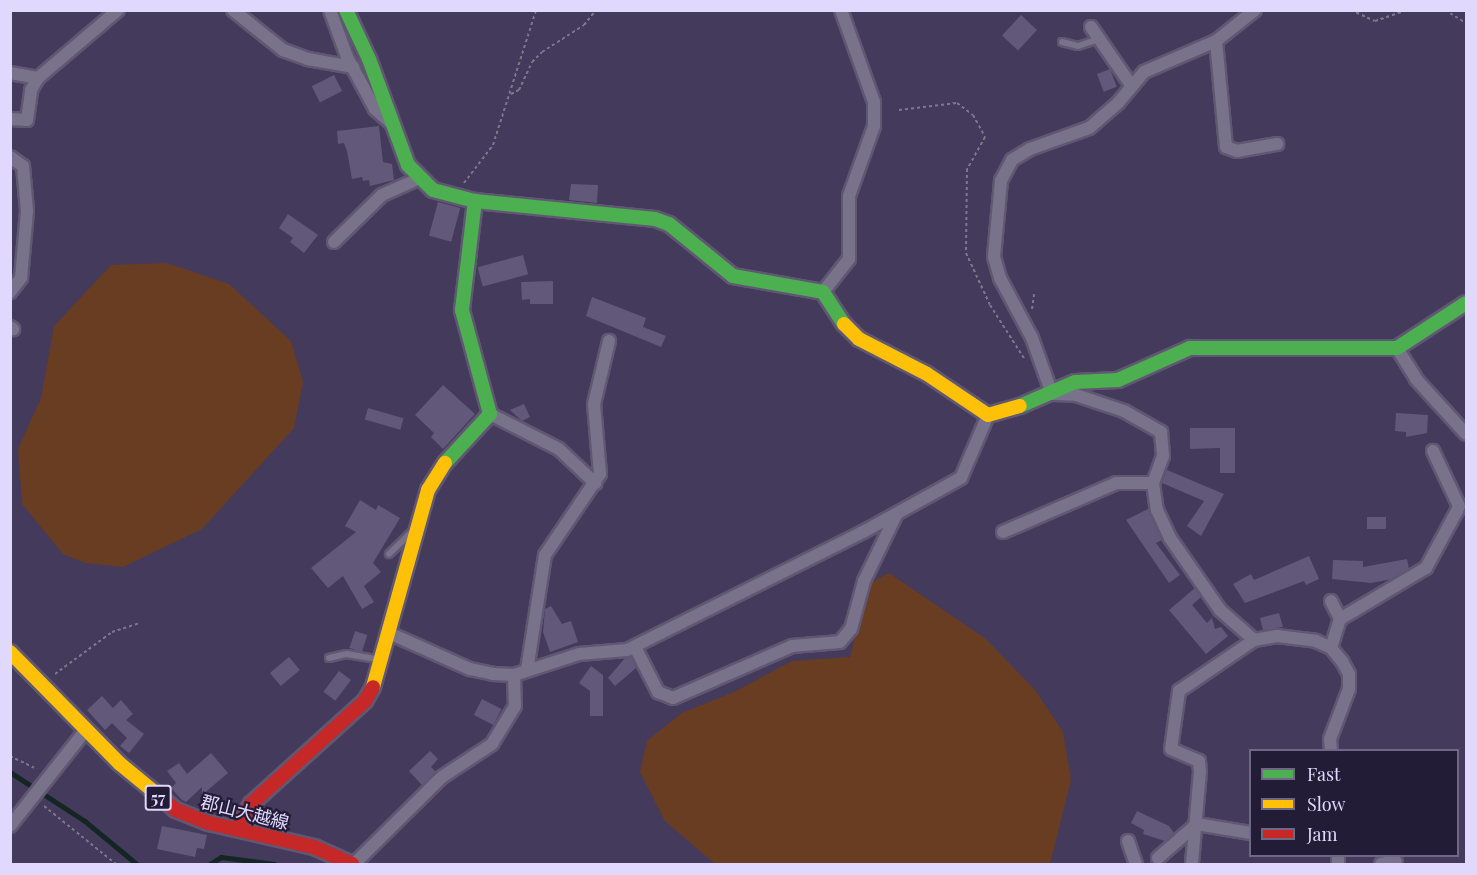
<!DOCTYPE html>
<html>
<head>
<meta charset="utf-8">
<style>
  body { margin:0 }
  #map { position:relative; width:1477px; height:875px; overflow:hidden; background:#443a5b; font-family:"Playfair Display","Noto Sans JP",serif }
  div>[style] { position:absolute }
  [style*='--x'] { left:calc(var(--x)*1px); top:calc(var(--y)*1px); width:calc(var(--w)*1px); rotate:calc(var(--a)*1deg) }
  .green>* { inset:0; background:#693d21 }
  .stream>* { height:4.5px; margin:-2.25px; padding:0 2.25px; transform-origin:2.25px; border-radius:2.25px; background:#132623 }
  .building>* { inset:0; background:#625879; transform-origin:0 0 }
  .path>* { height:2px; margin-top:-1px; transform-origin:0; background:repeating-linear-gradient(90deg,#7e788e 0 3px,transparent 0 6px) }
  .roads { filter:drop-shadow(2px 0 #605773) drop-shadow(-2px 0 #605773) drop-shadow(0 2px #605773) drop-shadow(0 -2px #605773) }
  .lane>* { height:6px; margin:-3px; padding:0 3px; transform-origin:3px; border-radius:3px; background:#79728b }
  .street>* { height:12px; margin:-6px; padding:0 6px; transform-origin:6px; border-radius:6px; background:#79728b }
  .fast>* { height:14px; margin:-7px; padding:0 7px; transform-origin:7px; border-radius:7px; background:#4caf50 }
  .slow>* { height:14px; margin:-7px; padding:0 7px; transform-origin:7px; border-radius:7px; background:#ffc107 }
  .jam>* { height:14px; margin:-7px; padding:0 7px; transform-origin:7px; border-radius:7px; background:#c62828 }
  span { translate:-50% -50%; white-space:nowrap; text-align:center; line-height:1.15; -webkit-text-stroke:4.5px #231c37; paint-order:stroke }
  .shield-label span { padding:2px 4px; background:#231c37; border:2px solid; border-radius:4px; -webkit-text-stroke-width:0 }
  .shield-label { font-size:16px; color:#e0d8fd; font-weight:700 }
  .street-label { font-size:18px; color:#e0d8fd }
  .frame { position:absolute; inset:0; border:12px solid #e0d8fd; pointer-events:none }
  .legend { position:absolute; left:1249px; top:749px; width:210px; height:108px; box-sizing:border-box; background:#231c37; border:2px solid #6f6786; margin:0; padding:8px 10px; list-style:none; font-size:18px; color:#e0d8fd }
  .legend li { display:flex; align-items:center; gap:12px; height:30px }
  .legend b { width:30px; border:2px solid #6f6786 }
</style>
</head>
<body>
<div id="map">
  <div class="green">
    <i style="clip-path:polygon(167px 263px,229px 284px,291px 341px,303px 382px,294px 428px,202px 529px,123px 567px,85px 563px,63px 554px,22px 504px,18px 449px,41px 398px,54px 326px,111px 265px)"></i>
    <i style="clip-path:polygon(889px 573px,986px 639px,1035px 690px,1063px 732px,1071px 780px,1050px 864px,715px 864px,665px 821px,640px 772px,647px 741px,682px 713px,734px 692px,792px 661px,850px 657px,868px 584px)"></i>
  </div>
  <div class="stream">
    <i style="--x:10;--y:772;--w:90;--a:33.2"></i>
    <i style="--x:85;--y:821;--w:67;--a:39.6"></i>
    <i style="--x:210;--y:864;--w:13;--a:-32"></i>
    <i style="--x:221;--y:857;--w:54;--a:7.4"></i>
  </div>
  <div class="building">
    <i style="left:1021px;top:15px;width:22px;height:28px;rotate:43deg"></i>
    <i style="left:1110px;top:69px;width:19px;height:14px;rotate:69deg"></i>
    <i style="left:334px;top:75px;width:18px;height:25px;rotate:63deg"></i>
    <i style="clip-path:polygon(379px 126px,383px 162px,392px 164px,394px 180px,370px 186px,369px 180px,363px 181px,362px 177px,352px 179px,347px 151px,344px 143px,338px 144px,337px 131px)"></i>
    <i style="clip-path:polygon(571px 184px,598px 185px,597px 203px,569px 200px)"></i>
    <i style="left:438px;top:202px;width:23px;height:35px;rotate:15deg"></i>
    <i style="clip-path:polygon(288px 214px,318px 235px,304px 253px,290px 242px,293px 238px,279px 228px)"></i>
    <i style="left:523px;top:255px;width:20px;height:47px;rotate:75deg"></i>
    <i style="clip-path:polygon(553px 281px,553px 304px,530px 304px,530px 299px,522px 300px,521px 282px)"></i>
    <i style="clip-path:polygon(592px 297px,646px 318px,643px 327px,666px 336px,661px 347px,586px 316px)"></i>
    <i style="clip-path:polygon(443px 385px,475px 414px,443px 449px,431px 437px,434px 433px,415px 415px)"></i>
    <i style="clip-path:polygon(524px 404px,530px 417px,522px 421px,510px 410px)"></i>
    <i style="left:368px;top:408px;width:37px;height:12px;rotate:16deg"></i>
    <i style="clip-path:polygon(1396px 413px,1428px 415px,1427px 433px,1406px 437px,1406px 432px,1395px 431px)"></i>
    <i style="clip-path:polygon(1190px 428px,1235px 428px,1235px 473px,1220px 473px,1220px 448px,1190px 449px)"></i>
    <i style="clip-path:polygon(1167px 470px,1224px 494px,1201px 536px,1187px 526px,1204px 501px,1162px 483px)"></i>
    <i style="clip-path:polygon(360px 500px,376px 510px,378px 505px,400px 518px,373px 563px,381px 572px,364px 586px,374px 602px,362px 609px,343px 576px,328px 588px,311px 568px,356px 532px,345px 526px)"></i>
    <i style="clip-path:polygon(1148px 509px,1162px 540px,1156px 543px,1180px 575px,1169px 583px,1126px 520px)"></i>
    <i style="left:1367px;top:517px;width:19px;height:12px"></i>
    <i style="clip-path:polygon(1309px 556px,1319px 579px,1306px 585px,1304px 581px,1245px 603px,1233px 584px,1251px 574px,1254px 580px)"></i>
    <i style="clip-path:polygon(1407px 559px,1409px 569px,1392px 579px,1371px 583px,1332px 579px,1333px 560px,1363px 561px,1363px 567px)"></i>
    <i style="clip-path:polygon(1195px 588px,1201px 597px,1192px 605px,1207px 623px,1212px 618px,1215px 629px,1221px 627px,1228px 636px,1206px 654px,1169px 610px)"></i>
    <i style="clip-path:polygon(551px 606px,562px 624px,571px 621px,578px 642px,550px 652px,543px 632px,545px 609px)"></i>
    <i style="clip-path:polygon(1279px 613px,1283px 627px,1263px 630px,1260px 618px)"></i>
    <i style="left:355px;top:631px;width:13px;height:18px;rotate:18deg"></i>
    <i style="left:289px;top:657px;width:17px;height:25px;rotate:50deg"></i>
    <i style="clip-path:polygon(625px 658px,632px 658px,636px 668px,615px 686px,608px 678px)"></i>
    <i style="clip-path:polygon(591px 666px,603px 675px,603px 716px,590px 716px,590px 691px,579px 683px)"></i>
    <i style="left:339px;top:671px;width:15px;height:26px;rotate:37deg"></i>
    <i style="clip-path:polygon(102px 696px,113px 708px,121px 700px,133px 714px,126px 720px,144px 734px,129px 753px,120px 746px,127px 738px,112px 723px,105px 730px,87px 710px)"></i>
    <i style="left:482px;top:699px;width:22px;height:18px;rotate:27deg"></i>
    <i style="clip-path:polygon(430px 751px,438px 759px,431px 767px,436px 772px,422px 785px,409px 771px)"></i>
    <i style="clip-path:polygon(211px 753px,228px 773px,202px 795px,202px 787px,186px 802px,182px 800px,171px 788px,176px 783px,167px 771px,179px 763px,187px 774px)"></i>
    <i style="clip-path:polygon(1137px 811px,1169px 826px,1174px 833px,1165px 841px,1143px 834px,1144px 830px,1131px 823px)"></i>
    <i style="clip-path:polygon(162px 826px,207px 835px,204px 849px,197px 848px,195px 857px,157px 849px)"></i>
  </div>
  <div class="path">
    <i style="--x:1351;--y:10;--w:26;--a:25"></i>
    <i style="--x:1375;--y:21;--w:34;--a:-19"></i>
    <i style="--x:1445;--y:10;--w:25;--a:32"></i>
    <i style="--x:511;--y:94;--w:9;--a:-27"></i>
    <i style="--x:519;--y:90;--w:31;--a:-65"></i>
    <i style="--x:532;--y:62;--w:14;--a:-45"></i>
    <i style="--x:542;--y:52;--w:50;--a:-32.7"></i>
    <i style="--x:584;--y:25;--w:19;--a:-51"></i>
    <i style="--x:899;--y:110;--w:58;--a:-6.9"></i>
    <i style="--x:957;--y:103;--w:20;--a:37"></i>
    <i style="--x:973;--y:115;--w:25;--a:61"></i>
    <i style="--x:985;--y:137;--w:37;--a:119"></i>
    <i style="--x:967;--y:169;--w:84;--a:90.7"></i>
    <i style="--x:966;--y:253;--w:57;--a:65.2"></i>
    <i style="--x:990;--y:305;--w:65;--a:57.5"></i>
    <i style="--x:464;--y:183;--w:48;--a:-52.7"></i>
    <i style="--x:493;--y:145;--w:142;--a:-72.3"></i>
    <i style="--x:1032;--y:309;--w:15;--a:-82"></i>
    <i style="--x:55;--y:674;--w:71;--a:-36.4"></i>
    <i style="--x:112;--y:632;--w:28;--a:-18"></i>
    <i style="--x:10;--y:756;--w:30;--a:26"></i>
    <i style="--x:44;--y:806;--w:92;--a:38.9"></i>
  </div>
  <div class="roads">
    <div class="lane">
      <i style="--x:1062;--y:42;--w:16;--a:14"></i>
      <i style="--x:1078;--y:46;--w:22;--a:-18"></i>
      <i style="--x:389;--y:554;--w:32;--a:-44"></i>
      <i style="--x:329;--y:658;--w:18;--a:-13"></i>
      <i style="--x:347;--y:654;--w:34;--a:10"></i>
    </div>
    <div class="street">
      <i style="--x:233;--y:10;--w:64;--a:38.7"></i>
      <i style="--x:283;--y:50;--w:27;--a:20"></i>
      <i style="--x:308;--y:59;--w:46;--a:10.1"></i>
      <i style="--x:330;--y:10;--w:50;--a:70.1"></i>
      <i style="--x:347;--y:57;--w:59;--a:61.7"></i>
      <i style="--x:375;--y:109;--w:20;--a:41"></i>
      <i style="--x:1255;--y:10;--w:50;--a:141.5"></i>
      <i style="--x:1216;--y:41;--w:78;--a:156.7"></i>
      <i style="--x:1144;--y:72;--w:40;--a:130"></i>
      <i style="--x:1118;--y:103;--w:38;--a:139"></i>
      <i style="--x:1089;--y:128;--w:63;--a:160.4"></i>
      <i style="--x:1030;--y:149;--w:21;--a:149"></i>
      <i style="--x:1012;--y:160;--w:24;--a:118"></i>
      <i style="--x:1001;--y:181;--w:76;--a:95.3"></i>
      <i style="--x:994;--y:257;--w:22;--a:74"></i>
      <i style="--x:1000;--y:278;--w:68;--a:61.9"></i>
      <i style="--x:1032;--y:338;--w:59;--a:70.3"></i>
      <i style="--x:1052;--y:394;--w:24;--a:2"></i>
      <i style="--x:1076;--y:395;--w:51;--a:18.4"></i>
      <i style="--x:1124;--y:411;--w:43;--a:29.6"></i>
      <i style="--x:1161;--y:432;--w:24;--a:85"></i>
      <i style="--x:1163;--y:456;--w:29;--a:110"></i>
      <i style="--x:1153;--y:483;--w:27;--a:82"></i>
      <i style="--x:1157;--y:510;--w:31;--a:65"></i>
      <i style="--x:1170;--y:538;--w:88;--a:55.2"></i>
      <i style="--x:1220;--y:610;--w:45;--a:41.4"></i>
      <i style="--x:1254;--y:640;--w:23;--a:-10"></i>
      <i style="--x:1277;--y:636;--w:39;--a:7"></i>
      <i style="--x:1316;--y:641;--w:17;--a:25"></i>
      <i style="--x:1331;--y:648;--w:17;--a:50"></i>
      <i style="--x:1342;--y:661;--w:15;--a:62"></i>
      <i style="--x:1349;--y:674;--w:15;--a:90"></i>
      <i style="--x:1349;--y:689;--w:53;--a:110.8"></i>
      <i style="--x:1330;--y:739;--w:11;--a:85"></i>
      <i style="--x:1091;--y:27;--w:70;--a:55.4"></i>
      <i style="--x:1216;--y:41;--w:106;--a:84.6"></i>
      <i style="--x:1226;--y:147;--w:12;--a:20"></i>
      <i style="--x:1237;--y:151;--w:41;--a:-9.9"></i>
      <i style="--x:10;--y:73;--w:28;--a:10"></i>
      <i style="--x:10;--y:119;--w:17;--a:3"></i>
      <i style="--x:27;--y:120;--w:30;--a:-82"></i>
      <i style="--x:31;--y:90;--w:14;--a:-60"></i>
      <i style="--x:38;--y:78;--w:105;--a:-40.4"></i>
      <i style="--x:10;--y:157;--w:16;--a:35"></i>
      <i style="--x:23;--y:166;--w:45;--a:84.9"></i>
      <i style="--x:27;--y:211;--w:67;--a:95.1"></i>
      <i style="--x:21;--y:278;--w:18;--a:128"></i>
      <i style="--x:334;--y:242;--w:67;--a:-44.4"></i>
      <i style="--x:382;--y:195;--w:39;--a:-24"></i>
      <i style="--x:823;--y:292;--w:42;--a:-51.8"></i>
      <i style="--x:849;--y:259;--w:63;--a:-90"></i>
      <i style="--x:849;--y:196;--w:74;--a:-70.3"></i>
      <i style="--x:874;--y:126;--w:24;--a:-90"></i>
      <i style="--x:874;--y:102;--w:98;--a:-109.7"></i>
      <i style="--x:10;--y:327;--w:4;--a:34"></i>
      <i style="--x:1397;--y:348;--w:36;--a:58"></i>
      <i style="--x:1416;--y:379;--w:74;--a:47.7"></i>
      <i style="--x:490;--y:414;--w:77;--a:26.9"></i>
      <i style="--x:559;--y:449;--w:50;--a:43.4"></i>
      <i style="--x:1003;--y:532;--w:123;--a:-23.4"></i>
      <i style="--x:1116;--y:483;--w:37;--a:0"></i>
      <i style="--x:1331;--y:601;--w:20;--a:63"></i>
      <i style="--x:389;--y:633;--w:89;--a:24"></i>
      <i style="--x:470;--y:669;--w:24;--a:12"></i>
      <i style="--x:493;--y:674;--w:21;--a:3"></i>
      <i style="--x:514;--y:675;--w:68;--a:-17.9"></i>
      <i style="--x:579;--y:654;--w:48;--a:-4.8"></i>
      <i style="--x:627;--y:650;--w:264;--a:-26.6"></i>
      <i style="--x:863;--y:532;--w:112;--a:-28.9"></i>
      <i style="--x:961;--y:478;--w:69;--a:-66.8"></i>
      <i style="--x:635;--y:647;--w:51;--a:62.9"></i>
      <i style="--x:658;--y:692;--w:16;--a:22"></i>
      <i style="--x:673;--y:698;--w:130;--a:-23.6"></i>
      <i style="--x:792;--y:646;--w:48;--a:-4.8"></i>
      <i style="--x:840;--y:642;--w:17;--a:-50"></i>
      <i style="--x:851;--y:629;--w:50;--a:-74.8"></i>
      <i style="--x:864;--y:581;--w:73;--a:-64.1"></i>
      <i style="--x:1331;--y:648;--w:30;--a:-73"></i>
      <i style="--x:1340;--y:619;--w:100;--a:-30.7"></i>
      <i style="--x:1426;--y:568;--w:65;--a:-61.5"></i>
      <i style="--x:1457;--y:511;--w:5;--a:-68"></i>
      <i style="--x:1459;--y:506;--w:61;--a:-115.3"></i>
      <i style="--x:527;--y:670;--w:116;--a:-81.1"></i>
      <i style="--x:545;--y:555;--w:98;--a:-55.8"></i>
      <i style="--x:600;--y:474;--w:70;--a:-94.9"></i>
      <i style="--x:594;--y:404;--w:65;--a:-76.6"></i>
      <i style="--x:10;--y:826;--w:121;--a:-51.7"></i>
      <i style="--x:1128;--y:841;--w:24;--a:71"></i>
      <i style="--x:1338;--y:856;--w:8;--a:90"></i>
      <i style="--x:1158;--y:858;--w:52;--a:-41.1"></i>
      <i style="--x:1197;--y:824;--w:54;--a:9.6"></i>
      <i style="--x:1192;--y:863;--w:92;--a:-85"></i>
      <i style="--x:1200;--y:771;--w:10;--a:-96"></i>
      <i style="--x:1199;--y:761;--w:30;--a:-157"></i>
      <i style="--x:1171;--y:749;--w:59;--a:-82.1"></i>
      <i style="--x:1179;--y:691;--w:91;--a:-34.2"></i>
      <i style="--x:354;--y:864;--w:124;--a:-44.7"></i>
      <i style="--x:442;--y:777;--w:60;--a:-33.4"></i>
      <i style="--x:492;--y:744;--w:44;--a:-58.8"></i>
      <i style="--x:515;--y:706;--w:31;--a:-92"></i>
      <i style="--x:1381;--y:864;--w:15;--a:-11"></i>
    </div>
    <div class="fast">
      <i style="--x:346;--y:10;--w:54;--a:64.9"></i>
      <i style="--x:369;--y:59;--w:113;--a:69.8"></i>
      <i style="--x:408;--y:165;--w:35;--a:45"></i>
      <i style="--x:433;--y:190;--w:43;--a:14.7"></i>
      <i style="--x:475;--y:201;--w:181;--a:5.7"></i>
      <i style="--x:655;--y:219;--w:15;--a:20"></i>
      <i style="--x:669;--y:224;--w:82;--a:39.1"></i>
      <i style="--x:733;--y:276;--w:91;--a:10.1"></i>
      <i style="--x:823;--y:292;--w:38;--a:57"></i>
      <i style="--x:1020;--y:406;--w:60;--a:-23.6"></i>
      <i style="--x:1075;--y:382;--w:43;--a:-2.7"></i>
      <i style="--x:1118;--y:380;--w:79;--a:-24"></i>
      <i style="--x:1190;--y:348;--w:207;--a:0"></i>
      <i style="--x:1397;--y:348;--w:82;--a:-33.1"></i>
      <i style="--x:445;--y:463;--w:67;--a:-47.4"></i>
      <i style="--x:490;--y:414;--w:108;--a:-105.1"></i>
      <i style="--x:462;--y:310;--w:110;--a:-83.2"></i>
    </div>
    <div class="slow">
      <i style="--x:844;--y:324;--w:21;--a:45"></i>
      <i style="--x:859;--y:339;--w:76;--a:27.2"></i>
      <i style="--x:927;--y:374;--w:73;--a:33.9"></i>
      <i style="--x:988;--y:415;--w:33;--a:-16"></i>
      <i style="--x:10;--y:652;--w:156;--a:45.5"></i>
      <i style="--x:119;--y:763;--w:58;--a:39.4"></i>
      <i style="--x:373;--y:687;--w:205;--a:-74.4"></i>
      <i style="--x:428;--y:490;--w:32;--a:-58"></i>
    </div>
    <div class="jam">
      <i style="--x:164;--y:800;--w:16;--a:40"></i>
      <i style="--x:176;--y:810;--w:35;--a:22"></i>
      <i style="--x:209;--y:823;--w:108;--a:12.9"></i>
      <i style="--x:314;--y:847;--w:42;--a:24.1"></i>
      <i style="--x:237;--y:829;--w:29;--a:-61"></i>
      <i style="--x:251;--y:804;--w:154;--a:-42.1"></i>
      <i style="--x:365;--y:701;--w:16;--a:-60"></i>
    </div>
  </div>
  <div class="shield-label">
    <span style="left:158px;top:798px">57</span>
  </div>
  <div class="street-label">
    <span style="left:245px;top:812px;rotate:14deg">郡山大越線</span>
  </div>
  <div class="frame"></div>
  <ul class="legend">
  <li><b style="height:8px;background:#4caf50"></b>Fast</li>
  <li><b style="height:8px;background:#ffc107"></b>Slow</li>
  <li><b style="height:8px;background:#c62828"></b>Jam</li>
  </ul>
</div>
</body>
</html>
